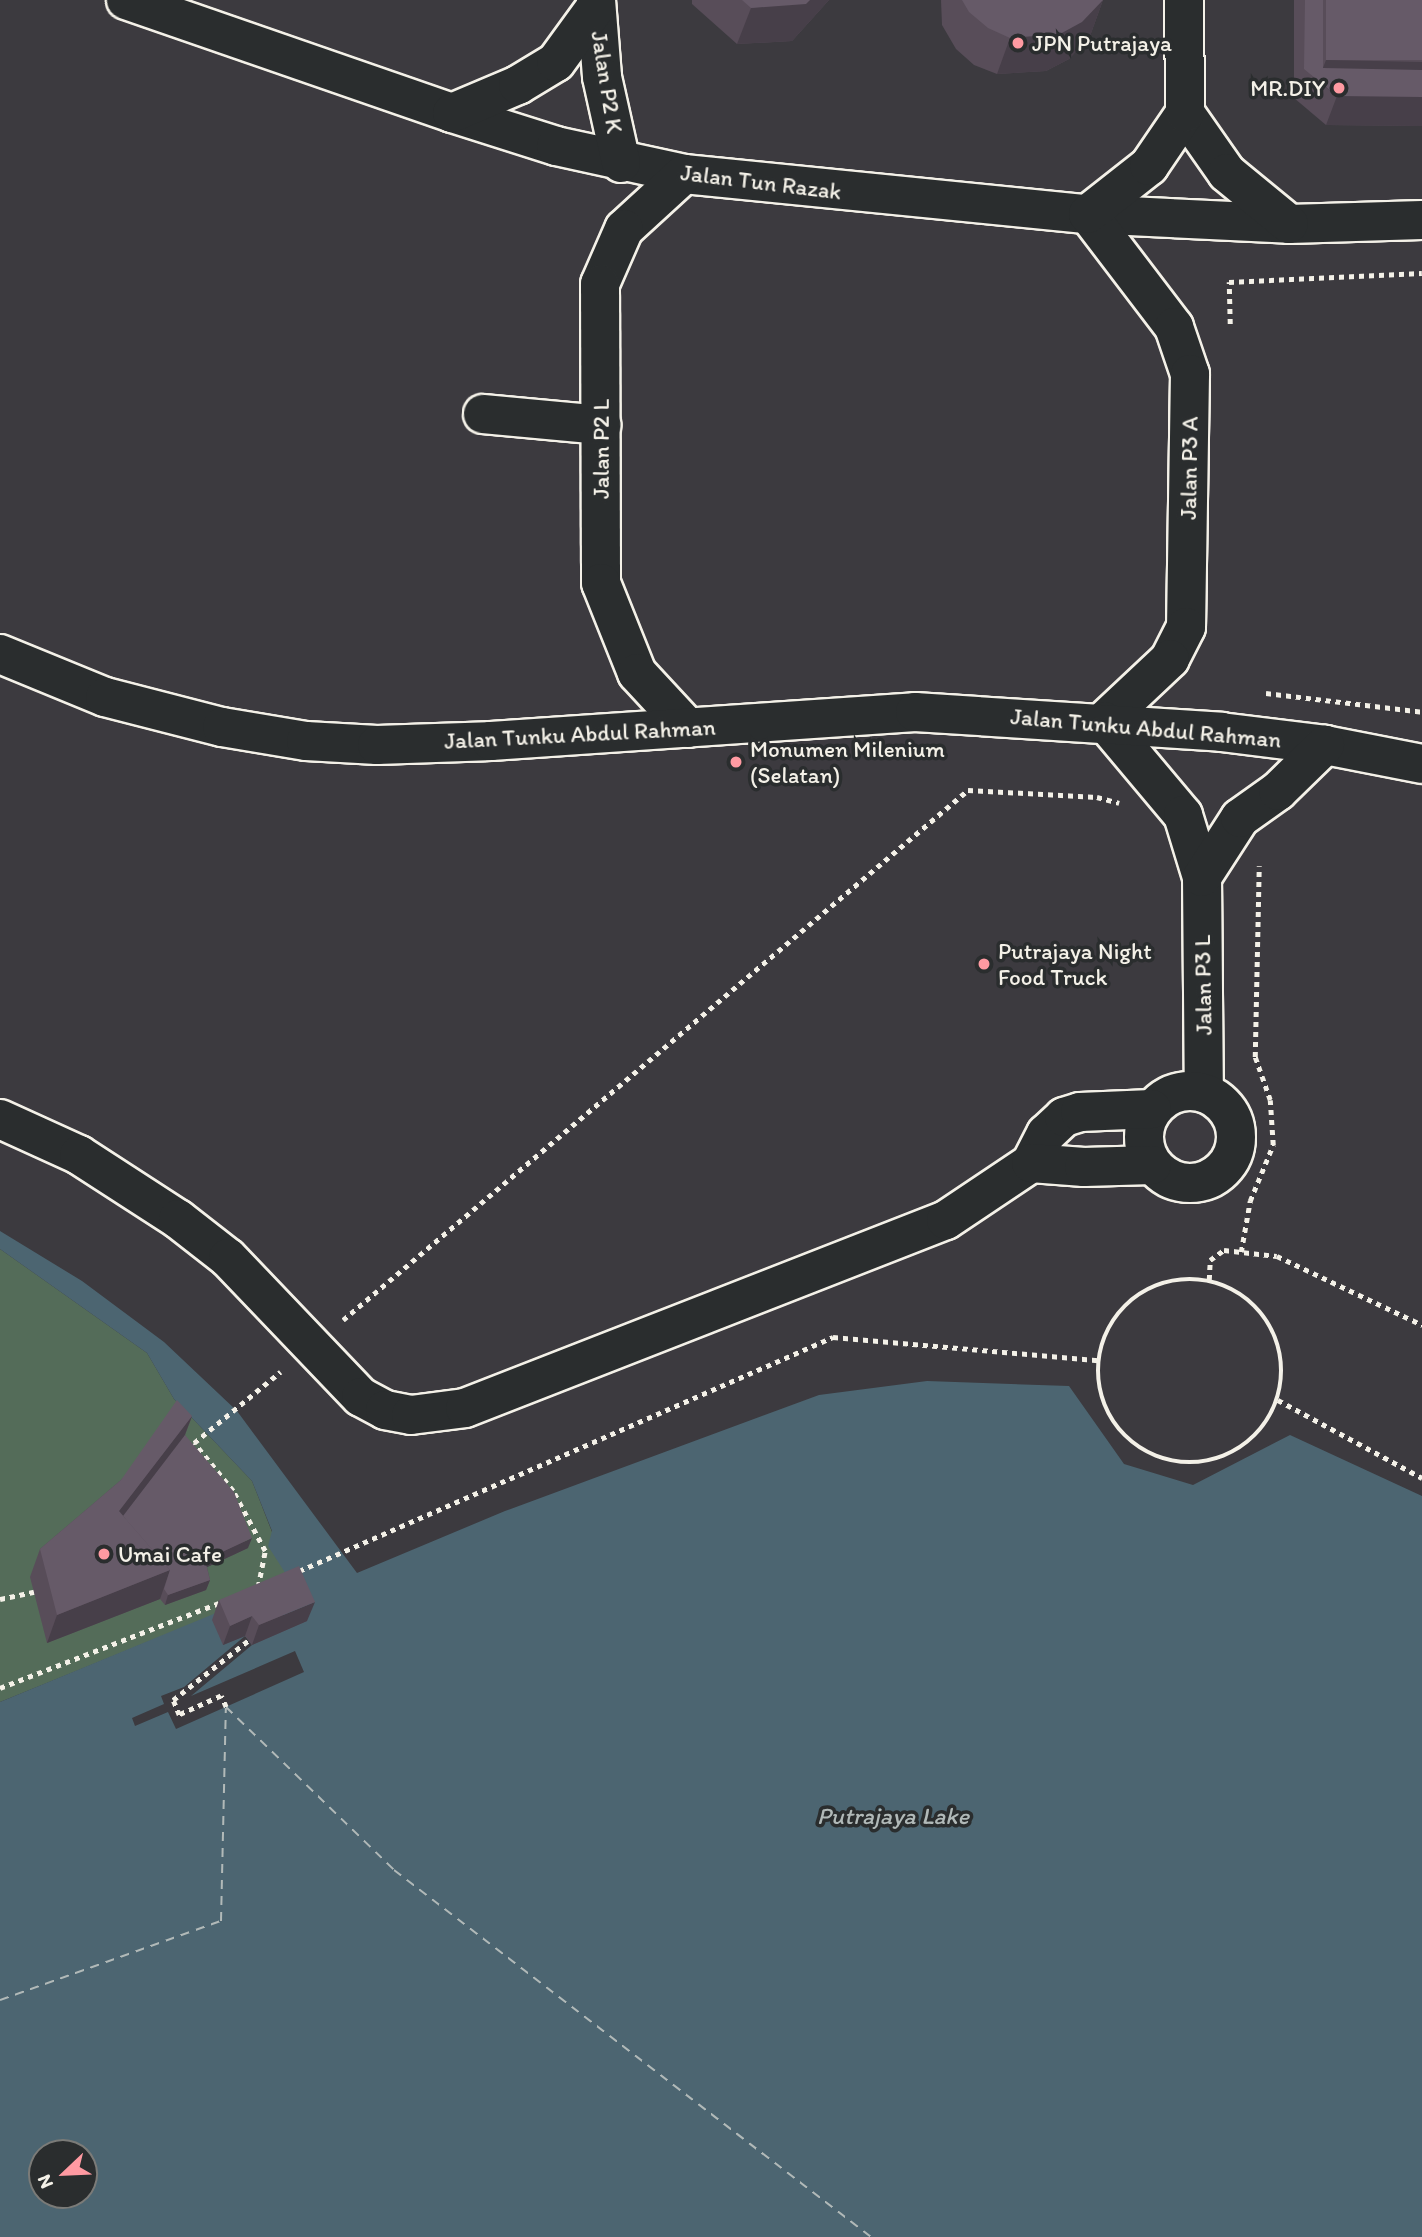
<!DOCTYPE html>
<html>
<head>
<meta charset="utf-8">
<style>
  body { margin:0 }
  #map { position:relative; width:1422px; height:2237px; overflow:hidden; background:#3c3a3f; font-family:Itim,sans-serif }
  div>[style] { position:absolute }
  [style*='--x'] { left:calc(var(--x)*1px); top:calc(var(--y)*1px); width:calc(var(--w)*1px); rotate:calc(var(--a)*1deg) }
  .green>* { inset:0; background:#546c59 }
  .water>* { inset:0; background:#4c6571 }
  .pier>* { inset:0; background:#3c3a3f }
  .ferry>* { height:2px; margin-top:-1px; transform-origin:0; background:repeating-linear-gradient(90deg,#b1b9b8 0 9px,transparent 0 16px) }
  .path>* { height:4.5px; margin-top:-2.25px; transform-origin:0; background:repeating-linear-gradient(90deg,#f4f1e8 0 5px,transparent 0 10px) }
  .path>.ring { margin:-2.25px; padding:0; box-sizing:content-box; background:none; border:4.5px solid #f4f1e8; border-radius:50% }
  .roads { filter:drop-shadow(2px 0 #f4f1e8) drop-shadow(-2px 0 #f4f1e8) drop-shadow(0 2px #f4f1e8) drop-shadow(0 -2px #f4f1e8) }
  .minor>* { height:38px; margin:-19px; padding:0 19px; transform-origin:19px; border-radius:19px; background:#2a2d2e }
  .minor>.ring { margin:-19px; padding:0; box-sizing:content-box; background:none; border:38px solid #2a2d2e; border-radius:50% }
  .wall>* { inset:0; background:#584d59 }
  .shaded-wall>* { inset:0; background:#473f49 }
  .building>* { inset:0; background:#665a68; transform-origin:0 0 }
  .dots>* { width:19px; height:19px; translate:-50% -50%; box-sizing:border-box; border:4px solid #2a2d2e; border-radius:50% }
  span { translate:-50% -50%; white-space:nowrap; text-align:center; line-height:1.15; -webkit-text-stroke:7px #2a2d2e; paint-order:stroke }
  .poi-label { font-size:23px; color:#f4f1e8 }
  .left { translate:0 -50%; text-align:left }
  .right { translate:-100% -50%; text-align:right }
  .street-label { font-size:23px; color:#f4f1e8 }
  .water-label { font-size:24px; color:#b1b9b8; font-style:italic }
  .north { position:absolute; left:28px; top:2139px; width:70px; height:70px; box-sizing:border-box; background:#2a2d2e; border:2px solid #7b7b78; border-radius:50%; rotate:247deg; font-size:19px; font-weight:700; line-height:28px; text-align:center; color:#f4f1e8 }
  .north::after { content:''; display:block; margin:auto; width:24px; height:32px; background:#ff9aa2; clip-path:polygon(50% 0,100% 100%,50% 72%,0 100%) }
</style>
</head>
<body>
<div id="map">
  <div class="green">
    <i style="clip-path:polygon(0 1249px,147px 1353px,174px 1399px,252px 1481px,292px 1583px,0 1702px)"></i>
  </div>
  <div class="water">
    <i style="clip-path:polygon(evenodd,0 1231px,82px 1281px,164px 1342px,237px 1411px,357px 1573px,505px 1511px,819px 1395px,927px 1381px,1069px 1386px,1124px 1464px,1193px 1485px,1290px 1435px,1422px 1496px,1422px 2237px,0 2237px,0 1702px,291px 1582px,268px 1546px,272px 1531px,252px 1481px,174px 1399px,147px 1353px,0 1249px,0 1231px,42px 2153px,84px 2153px,84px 2195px,42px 2195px,42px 2153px)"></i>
  </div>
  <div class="pier">
    <i style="clip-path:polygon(245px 1636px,252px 1645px,191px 1696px,295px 1651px,304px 1672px,176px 1729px,168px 1712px,135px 1726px,132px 1718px,164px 1704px,161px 1696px,184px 1687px)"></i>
  </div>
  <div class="ferry">
    <i style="--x:226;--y:1707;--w:234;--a:44.1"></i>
    <i style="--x:394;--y:1870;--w:602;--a:37.57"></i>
    <i style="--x:0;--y:2000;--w:235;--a:-19.7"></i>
    <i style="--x:221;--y:1921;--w:213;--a:-88.7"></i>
  </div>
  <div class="path">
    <i style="--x:1230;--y:324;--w:42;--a:-91.4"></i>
    <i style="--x:1229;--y:282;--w:193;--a:-2.7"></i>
    <i style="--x:1266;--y:693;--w:157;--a:6.9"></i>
    <i style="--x:1241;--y:1252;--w:52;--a:-80"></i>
    <i style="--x:1250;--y:1201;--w:61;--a:-67.7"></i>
    <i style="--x:1273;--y:1145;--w:45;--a:-93.8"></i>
    <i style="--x:1270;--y:1100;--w:46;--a:-109.2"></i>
    <i style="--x:1255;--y:1057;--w:191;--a:-88.8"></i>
    <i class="ring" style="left:1098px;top:1279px;width:179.5px;height:179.5px"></i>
    <i style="--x:1209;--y:1280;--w:20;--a:-87"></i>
    <i style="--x:1210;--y:1260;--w:17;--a:-36"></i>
    <i style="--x:1224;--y:1250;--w:53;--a:6.5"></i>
    <i style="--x:1277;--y:1256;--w:161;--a:25.4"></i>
    <i style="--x:343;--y:1320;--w:819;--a:-40.3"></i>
    <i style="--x:968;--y:790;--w:129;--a:3.1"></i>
    <i style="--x:1097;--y:797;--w:23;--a:15"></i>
    <i style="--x:1278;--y:1400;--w:164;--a:28.4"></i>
    <i style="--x:299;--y:1571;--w:583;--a:-23.66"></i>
    <i style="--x:833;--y:1337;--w:266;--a:5"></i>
    <i style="--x:258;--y:1587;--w:37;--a:-79"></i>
    <i style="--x:265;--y:1551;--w:68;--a:-118.1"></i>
    <i style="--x:233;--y:1491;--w:62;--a:-129.1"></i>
    <i style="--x:194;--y:1443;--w:112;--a:-39.5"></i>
    <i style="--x:0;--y:1599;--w:35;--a:-12"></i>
    <i style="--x:0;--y:1688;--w:238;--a:-21.2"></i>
    <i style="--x:226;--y:1707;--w:12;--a:-114"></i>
    <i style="--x:221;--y:1696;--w:46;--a:155.7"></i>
    <i style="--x:179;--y:1715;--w:16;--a:-112"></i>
    <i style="--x:173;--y:1700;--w:97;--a:-38.3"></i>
  </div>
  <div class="roads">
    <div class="minor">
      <i style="--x:126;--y:0;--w:345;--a:19.1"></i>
      <i style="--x:452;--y:113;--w:109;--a:17.6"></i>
      <i style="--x:556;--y:146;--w:131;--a:12.3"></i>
      <i style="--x:684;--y:174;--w:406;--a:5.7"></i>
      <i style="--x:1088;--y:214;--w:201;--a:2.8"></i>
      <i style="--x:1289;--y:224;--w:133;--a:-1.7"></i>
      <i style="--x:596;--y:0;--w:77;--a:85.5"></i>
      <i style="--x:602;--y:77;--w:88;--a:77.5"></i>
      <i style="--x:452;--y:113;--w:72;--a:-23"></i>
      <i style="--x:518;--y:85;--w:44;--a:-31.2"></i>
      <i style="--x:556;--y:62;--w:68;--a:-54"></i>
      <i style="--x:1185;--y:113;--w:73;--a:55"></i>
      <i style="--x:1227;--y:173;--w:80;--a:39.4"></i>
      <i style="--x:684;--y:174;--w:81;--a:137.5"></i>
      <i style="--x:624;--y:229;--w:60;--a:113.6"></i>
      <i style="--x:600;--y:284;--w:299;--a:89.8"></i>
      <i style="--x:601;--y:583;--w:97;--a:68.2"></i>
      <i style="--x:637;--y:673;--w:75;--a:47.2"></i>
      <i style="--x:1088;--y:214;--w:142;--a:52.7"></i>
      <i style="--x:1174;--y:327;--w:50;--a:71.2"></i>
      <i style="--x:1190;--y:374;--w:253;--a:90.9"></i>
      <i style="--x:1186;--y:627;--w:36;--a:117"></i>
      <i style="--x:1170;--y:659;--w:91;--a:136.8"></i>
      <i style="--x:1104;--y:721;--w:123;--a:50"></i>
      <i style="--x:1183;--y:815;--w:65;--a:73"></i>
      <i style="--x:1202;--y:877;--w:216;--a:89.5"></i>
      <i style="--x:1088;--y:214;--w:78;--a:-38.2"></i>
      <i style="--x:1149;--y:166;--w:64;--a:-55.8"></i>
      <i style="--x:1185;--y:113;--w:113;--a:-90.5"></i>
      <i style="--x:483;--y:414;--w:119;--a:5.3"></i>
      <i style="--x:0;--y:654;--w:113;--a:22.3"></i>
      <i style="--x:105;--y:697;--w:121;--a:14.4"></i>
      <i style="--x:222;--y:727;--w:85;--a:9.5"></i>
      <i style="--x:306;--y:741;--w:71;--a:3.2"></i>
      <i style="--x:377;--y:745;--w:114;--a:-2"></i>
      <i style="--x:491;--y:741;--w:425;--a:-3.9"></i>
      <i style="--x:915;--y:712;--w:307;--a:3.7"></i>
      <i style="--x:1221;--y:732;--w:105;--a:7.1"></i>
      <i style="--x:1325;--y:745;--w:99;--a:11.1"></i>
      <i style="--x:1202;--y:877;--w:70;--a:-57.2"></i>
      <i style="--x:1240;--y:818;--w:47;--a:-35.4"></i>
      <i style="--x:1278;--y:791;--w:66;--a:-44.4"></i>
      <i class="ring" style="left:1144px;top:1091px;width:54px;height:54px"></i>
      <i style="--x:0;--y:1119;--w:87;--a:24.5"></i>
      <i style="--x:79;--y:1155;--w:118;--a:32.9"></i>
      <i style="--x:178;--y:1219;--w:63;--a:38"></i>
      <i style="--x:228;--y:1258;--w:192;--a:46.3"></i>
      <i style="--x:361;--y:1397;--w:27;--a:28"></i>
      <i style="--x:385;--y:1410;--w:26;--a:11"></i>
      <i style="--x:411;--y:1415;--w:54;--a:-7.4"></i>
      <i style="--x:465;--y:1408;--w:516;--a:-21.35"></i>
      <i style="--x:946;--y:1220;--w:102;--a:-33.8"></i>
      <i style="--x:1031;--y:1163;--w:33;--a:-63"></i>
      <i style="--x:1046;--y:1134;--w:25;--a:-43"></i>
      <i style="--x:1064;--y:1117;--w:17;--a:-17"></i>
      <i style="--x:1080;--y:1112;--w:72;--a:-2.4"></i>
      <i style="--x:1031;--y:1163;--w:53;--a:4.3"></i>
      <i style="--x:1084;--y:1167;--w:68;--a:-1.7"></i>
    </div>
  </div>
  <div class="wall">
    <i style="clip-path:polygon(692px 0,829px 0,792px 41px,737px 44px,692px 4px)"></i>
    <i style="clip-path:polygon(941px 0,1103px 0,1090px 36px,1069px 59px,1046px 71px,997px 74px,974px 65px,956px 49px,942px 25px)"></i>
    <i style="clip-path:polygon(1294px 0,1422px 0,1422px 126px,1326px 125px,1294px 98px)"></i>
    <i style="clip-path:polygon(192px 1416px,185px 1435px,248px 1548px,207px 1567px,210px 1580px,206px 1590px,165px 1605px,160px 1599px,47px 1643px,30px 1577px,40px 1549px,121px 1480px)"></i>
    <i style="clip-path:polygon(219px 1600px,307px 1621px,252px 1645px,245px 1636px,223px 1645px,212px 1620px)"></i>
  </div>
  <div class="shaded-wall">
    <i style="clip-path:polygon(810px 0,829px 0,792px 41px,737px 44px,751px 8px)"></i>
    <i style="clip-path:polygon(1103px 0,1090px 36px,1069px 59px,1046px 71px,997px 74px,1010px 38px)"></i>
    <i style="clip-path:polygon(1326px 60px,1422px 62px,1422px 126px,1326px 125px,1337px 96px,1318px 81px)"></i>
    <i style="clip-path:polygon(192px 1416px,181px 1445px,115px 1533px,119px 1511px)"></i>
    <i style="clip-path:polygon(252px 1538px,248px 1548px,201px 1570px,205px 1560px)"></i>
    <i style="clip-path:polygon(170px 1570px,160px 1599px,47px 1643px,57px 1615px)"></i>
    <i style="clip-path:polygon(210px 1580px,206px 1590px,165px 1605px,168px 1595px)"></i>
    <i style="clip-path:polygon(315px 1602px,307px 1621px,252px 1645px,259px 1625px)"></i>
    <i style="clip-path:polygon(252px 1616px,245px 1636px,223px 1645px,230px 1626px)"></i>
  </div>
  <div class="building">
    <i style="clip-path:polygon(742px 0,810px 0,806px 4px,751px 8px)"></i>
    <i style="clip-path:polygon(962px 0,1103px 0,1082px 22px,1060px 34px,1010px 38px,988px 28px,969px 12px)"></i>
    <i style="clip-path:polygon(1305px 0,1323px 0,1323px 68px,1422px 70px,1422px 97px,1337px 96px,1304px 69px)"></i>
    <i style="left:1326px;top:0;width:96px;height:60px"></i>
    <i style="clip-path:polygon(177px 1400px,192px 1416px,119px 1511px,170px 1570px,57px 1615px,40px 1549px,121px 1480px)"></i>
    <i style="clip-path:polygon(185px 1435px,234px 1492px,252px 1538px,205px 1560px,210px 1580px,168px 1595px,164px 1589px,170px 1570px,123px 1516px)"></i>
    <i style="clip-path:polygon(299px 1566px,315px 1602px,259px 1625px,252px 1616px,230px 1626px,219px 1600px)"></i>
  </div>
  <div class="dots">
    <i style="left:1018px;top:43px;background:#ff9aa2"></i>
    <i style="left:1339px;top:88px;background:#ff9aa2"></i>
    <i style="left:736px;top:762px;background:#ff9aa2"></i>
    <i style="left:984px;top:964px;background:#ff9aa2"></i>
    <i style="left:104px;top:1554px;background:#ff9aa2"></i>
  </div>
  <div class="poi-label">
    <span class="left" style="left:1032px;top:43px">JPN Putrajaya</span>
    <span class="right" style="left:1325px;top:88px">MR.DIY</span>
    <span class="left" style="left:750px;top:762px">Monumen Milenium<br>(Selatan)</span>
    <span class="left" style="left:998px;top:964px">Putrajaya Night<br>Food Truck</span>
    <span class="left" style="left:118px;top:1554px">Umai Cafe</span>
  </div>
  <div class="street-label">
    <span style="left:607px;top:82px;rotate:81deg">Jalan P2 K</span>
    <span style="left:761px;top:182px;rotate:7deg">Jalan Tun Razak</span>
    <span style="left:601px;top:449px;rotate:-90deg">Jalan P2 L</span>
    <span style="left:1189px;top:468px;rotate:-89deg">Jalan P3 A</span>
    <span style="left:1146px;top:728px;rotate:5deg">Jalan Tunku Abdul Rahman</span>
    <span style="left:580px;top:734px;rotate:-3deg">Jalan Tunku Abdul Rahman</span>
    <span style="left:1203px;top:985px;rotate:-91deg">Jalan P3 L</span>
  </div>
  <div class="water-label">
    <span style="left:893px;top:1816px">Putrajaya Lake</span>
  </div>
  <div class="north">N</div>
</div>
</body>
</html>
